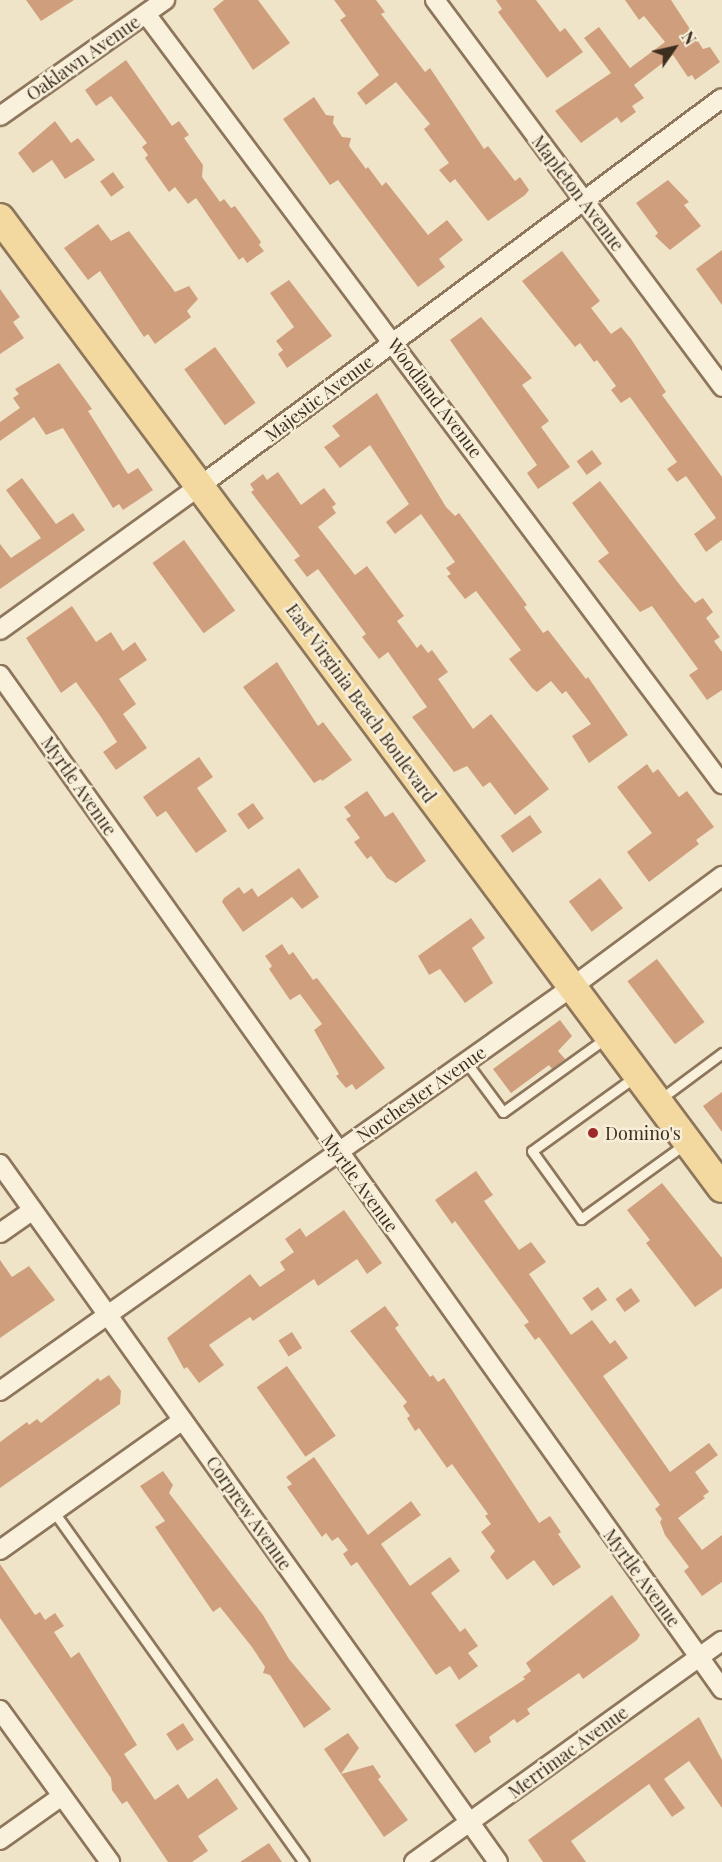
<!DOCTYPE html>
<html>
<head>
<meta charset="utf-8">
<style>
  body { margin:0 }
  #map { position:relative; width:722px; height:1862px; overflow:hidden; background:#f0e4c8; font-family:"Playfair Display",serif }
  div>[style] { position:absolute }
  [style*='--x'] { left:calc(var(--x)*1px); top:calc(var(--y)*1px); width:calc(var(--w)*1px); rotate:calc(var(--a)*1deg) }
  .building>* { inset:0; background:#cf9f7d; transform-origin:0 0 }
  .roads { filter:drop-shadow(2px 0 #8d765c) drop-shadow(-2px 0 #8d765c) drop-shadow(0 2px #8d765c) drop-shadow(0 -2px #8d765c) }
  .service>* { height:9px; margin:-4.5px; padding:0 4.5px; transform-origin:4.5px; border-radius:4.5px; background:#faf1dc }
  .minor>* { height:18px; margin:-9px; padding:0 9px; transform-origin:9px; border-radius:9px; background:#faf1dc }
  .primary>* { height:28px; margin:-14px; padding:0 14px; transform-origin:14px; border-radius:14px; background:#f3d9a0 }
  .dots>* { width:16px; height:16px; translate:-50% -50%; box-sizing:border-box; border:3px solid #f7eed8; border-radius:50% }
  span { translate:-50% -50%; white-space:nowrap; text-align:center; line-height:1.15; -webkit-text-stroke:5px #f7eed8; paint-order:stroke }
  .street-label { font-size:18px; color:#3d2e20 }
  .poi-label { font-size:18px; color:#3d2e20 }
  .left { translate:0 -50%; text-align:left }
  .north { position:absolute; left:644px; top:18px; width:60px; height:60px; -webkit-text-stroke:4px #f7eed8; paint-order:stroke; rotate:56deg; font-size:16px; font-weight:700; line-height:24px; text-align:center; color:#3d2e20 }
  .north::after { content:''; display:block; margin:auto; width:21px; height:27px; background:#3d2e20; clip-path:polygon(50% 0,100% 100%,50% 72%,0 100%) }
</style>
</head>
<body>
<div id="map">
  <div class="building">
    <i style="clip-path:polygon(26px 0,74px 0,41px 21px)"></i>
    <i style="clip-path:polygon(224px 0,258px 0,290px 43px,253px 70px,213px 9px)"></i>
    <i style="clip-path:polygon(334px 0,376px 0,385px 12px,381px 14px,425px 72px,430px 68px,484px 149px,488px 146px,515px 181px,520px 177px,529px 190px,525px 195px,488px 221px,455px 179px,450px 183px,439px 170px,449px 163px,424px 129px,430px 124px,396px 82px,366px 105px,357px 93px,379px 75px,340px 20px,346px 16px)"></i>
    <i style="clip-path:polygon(496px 0,536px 0,560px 32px,565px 28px,583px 52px,547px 78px,498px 12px,502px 9px)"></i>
    <i style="clip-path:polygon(625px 0,671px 0,703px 49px,710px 47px,720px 62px,695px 80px,692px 75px,688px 77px,673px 55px,634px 85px,644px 98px,632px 106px,636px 112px,621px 123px,617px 117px,581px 143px,555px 111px,611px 73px,584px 38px,599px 27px,630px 68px,665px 42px,644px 16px,639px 20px)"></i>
    <i style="clip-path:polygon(126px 60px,172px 126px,179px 121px,189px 135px,184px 138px,203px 165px,202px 177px,220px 202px,224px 199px,231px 208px,235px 206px,261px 242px,259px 245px,264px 251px,247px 263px,243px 257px,239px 260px,196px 198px,188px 204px,175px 187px,169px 192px,145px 158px,148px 155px,142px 147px,147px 143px,111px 96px,96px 106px,85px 90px)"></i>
    <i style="clip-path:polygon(314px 97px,326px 115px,334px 116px,333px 123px,342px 137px,351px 138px,349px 146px,366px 169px,368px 167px,382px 186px,386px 182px,428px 235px,447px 220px,463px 240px,439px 259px,445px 267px,418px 287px,338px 180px,330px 185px,283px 119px)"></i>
    <i style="clip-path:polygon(55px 121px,71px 143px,78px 138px,95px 160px,65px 179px,52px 160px,33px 173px,18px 153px)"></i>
    <i style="left:113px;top:172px;width:19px;height:16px;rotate:54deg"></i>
    <i style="clip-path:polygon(668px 180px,689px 202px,684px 205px,701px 226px,670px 250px,655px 236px,658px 233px,636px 203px)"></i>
    <i style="clip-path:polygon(98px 224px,111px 241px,129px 231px,175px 292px,189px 286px,198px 299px,187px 311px,191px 317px,155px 344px,148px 334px,144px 337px,100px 271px,88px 280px,64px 248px)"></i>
    <i style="clip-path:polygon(722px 250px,722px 305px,696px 269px)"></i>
    <i style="clip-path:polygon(562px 251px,600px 301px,591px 308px,611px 334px,621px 327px,631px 339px,666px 392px,662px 395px,722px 477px,722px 540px,706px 552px,694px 534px,716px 518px,686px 476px,677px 482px,667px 469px,677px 462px,630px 397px,621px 403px,611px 390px,616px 386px,597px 360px,594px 362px,580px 343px,575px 347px,522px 281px)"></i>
    <i style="clip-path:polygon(289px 280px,332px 336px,287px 368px,278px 354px,283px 350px,276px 341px,294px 327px,270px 293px)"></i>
    <i style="clip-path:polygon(0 289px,20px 317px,13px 322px,24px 338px,0 354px)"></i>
    <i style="clip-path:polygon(481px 317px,532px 378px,522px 385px,549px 421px,541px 427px,570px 467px,538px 489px,527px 473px,537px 465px,450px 340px)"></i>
    <i style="left:215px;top:347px;width:69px;height:38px;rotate:54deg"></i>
    <i style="clip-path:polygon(59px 363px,92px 409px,88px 411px,128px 474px,138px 468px,153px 490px,123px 510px,119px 504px,113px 508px,63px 428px,46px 435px,34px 417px,0 441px,0 422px,20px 408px,13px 398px,19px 394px,15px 389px)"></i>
    <i style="clip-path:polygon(377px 393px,446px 507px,455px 516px,459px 513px,527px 605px,524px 607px,543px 633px,548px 630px,586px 679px,588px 677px,628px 735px,589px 763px,572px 736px,591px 724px,566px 691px,562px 694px,551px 681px,537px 692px,532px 688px,509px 659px,521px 650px,476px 591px,465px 599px,447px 576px,451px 574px,446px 568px,455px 562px,421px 514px,395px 534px,386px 522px,409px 504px,370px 445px,340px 468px,324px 447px,340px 436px,332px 426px)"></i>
    <i style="left:592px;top:450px;width:17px;height:19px;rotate:54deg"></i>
    <i style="clip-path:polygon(278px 472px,301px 505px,324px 488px,336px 504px,332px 507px,336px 513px,318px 527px,355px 575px,367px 566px,404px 616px,397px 621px,417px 648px,421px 644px,428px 653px,432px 650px,448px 672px,438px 679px,473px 729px,491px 714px,549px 789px,515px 815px,490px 782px,483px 787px,467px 766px,454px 772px,412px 717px,427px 707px,388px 652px,379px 659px,362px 637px,366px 634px,318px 569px,307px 577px,294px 560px,300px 556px,251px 492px,254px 490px,250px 484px,263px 474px,267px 480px)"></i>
    <i style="clip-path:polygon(22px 478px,56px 524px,73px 513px,85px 530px,0 589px,0 544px,11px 558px,41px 538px,6px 490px)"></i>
    <i style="clip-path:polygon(600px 481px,683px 589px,695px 603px,703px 598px,713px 612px,706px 618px,720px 637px,714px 641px,722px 652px,722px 690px,707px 700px,689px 675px,698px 669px,652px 606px,640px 612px,598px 561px,609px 553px,572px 503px)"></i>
    <i style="left:184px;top:540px;width:87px;height:39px;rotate:54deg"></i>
    <i style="clip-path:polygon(72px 606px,96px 642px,111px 632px,123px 651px,135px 642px,147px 660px,119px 679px,136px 704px,123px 714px,147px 748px,116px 770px,103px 752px,117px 742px,101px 717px,76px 682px,61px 693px,26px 638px)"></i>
    <i style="clip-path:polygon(277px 662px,318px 726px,323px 722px,352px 760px,322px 781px,321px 779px,314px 783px,243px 687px)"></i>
    <i style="clip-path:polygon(199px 757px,213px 777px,197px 788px,227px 831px,196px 853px,166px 811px,157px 817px,143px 797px)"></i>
    <i style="clip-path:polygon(647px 764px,653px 773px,658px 769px,679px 797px,687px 791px,714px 827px,696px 840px,699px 844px,649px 882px,627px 852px,652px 833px,617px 787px)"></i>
    <i style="clip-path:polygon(367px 791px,385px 817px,393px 812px,426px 861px,396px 883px,387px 878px,371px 856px,367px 859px,354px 842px,360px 838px,346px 819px,351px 816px,344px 807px)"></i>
    <i style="left:253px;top:803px;width:19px;height:19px;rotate:55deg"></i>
    <i style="left:530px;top:815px;width:21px;height:36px;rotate:55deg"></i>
    <i style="clip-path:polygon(299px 868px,319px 897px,302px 909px,292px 897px,243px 932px,222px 902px,224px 898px,239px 887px,244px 894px,252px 888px,258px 897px)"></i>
    <i style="left:600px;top:878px;width:38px;height:39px;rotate:53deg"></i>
    <i style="clip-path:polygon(471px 918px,485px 938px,472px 948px,493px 983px,465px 1003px,440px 969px,429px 975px,418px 956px)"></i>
    <i style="clip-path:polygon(282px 944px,289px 955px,293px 952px,313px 980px,317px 978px,385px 1068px,356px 1090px,352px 1084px,346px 1088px,336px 1076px,339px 1074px,314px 1030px,322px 1024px,300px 994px,290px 1000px,269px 969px,272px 966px,265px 956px)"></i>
    <i style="left:657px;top:959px;width:79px;height:37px;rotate:53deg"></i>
    <i style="clip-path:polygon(560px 1020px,572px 1036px,558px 1051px,565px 1059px,552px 1069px,549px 1065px,511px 1093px,493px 1069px)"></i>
    <i style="clip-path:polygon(722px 1092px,722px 1132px,703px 1106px)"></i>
    <i style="clip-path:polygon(476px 1171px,493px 1195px,484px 1201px,519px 1250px,531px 1242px,546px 1262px,529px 1274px,571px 1335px,592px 1320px,610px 1344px,615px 1340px,628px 1358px,603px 1376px,670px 1472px,709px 1443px,718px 1455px,695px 1472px,709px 1492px,703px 1496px,705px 1498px,678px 1518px,702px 1550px,722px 1535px,722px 1582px,702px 1596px,684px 1571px,689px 1567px,665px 1535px,660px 1522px,662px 1519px,655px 1509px,660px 1505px,539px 1337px,535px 1340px,524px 1325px,529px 1322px,455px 1221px,452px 1224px,435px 1200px)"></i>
    <i style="clip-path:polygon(662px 1183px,722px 1258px,722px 1288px,695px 1307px,646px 1243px,650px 1240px,627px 1210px)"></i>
    <i style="clip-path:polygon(344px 1210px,382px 1263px,367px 1274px,357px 1259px,318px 1286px,314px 1279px,253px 1321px,250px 1317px,209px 1345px,224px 1365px,199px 1383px,187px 1367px,184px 1369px,167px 1338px,250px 1274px,260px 1287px,285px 1270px,280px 1262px,294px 1252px,285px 1239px,300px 1228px,306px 1237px)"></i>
    <i style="clip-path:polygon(0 1260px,12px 1277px,29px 1266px,55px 1300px,0 1338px)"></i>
    <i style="left:598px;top:1287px;width:16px;height:19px;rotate:55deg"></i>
    <i style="left:631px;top:1288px;width:16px;height:19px;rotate:55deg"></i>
    <i style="clip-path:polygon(385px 1306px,399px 1325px,395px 1328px,430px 1377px,433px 1375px,438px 1382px,444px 1378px,539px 1523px,550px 1516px,561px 1532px,558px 1534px,581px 1567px,553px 1586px,534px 1560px,507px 1580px,490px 1557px,495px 1551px,481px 1532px,491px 1524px,485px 1516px,488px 1514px,452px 1464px,447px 1468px,419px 1428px,415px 1431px,407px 1418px,410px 1416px,403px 1406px,407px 1402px,350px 1331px)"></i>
    <i style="left:292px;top:1332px;width:19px;height:16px;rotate:58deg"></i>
    <i style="left:287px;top:1366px;width:85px;height:37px;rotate:55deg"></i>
    <i style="clip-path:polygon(109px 1375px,121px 1391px,120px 1404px,0 1488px,0 1442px,27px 1422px,29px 1425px,37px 1419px,41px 1423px,98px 1378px,100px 1381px)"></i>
    <i style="clip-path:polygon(314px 1457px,368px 1535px,411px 1501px,421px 1515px,381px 1544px,410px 1586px,450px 1557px,460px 1571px,431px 1593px,460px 1632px,465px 1628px,478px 1646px,468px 1653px,478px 1666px,459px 1680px,450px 1666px,436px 1675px,357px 1562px,351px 1566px,343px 1554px,348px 1550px,338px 1537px,332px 1541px,326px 1533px,322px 1537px,287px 1487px,292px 1484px,286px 1477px)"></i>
    <i style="clip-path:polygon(163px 1471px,173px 1485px,169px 1493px,263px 1615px,289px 1659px,331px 1709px,304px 1728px,270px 1675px,263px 1673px,265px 1667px,252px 1647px,220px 1607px,213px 1612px,155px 1527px,165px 1521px,140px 1486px)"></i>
    <i style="clip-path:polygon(0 1564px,35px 1615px,40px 1612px,45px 1620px,55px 1613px,64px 1626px,54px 1632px,71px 1658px,79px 1652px,137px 1745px,124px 1754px,155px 1800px,178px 1784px,188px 1799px,217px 1778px,226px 1791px,238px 1809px,198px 1836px,208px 1851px,192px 1862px,168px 1862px,127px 1801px,122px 1804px,112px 1790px,111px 1778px,0 1618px)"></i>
    <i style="clip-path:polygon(612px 1595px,640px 1635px,637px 1640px,583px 1679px,579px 1673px,527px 1709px,530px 1714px,517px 1723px,514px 1719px,489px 1737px,491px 1742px,475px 1753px,455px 1725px,525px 1679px,523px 1677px,531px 1671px,526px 1663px)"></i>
    <i style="clip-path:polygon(699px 1717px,722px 1760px,722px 1808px,689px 1761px,664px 1779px,685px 1808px,672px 1817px,649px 1784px,571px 1841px,586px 1862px,543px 1862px,528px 1840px)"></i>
    <i style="left:183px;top:1723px;width:20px;height:20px;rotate:57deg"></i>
    <i style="clip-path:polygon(348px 1733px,359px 1748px,341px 1774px,324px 1749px)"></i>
    <i style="clip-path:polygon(373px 1765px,381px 1777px,378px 1779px,408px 1820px,384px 1837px,341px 1774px)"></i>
    <i style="clip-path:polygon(269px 1843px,282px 1862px,240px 1862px)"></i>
  </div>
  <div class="roads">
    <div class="service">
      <i style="--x:466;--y:1062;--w:62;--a:53.5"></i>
      <i style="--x:503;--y:1112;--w:127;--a:-35.7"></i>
      <i style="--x:636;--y:1076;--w:128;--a:144.2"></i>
      <i style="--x:532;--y:1151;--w:84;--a:54.2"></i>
      <i style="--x:581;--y:1219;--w:128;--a:-35.8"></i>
      <i style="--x:659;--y:1100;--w:79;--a:-36.7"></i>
      <i style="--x:54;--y:1512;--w:430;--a:54.5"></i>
    </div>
    <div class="minor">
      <i style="--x:435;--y:0;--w:482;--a:53.4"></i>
      <i style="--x:146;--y:14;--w:962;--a:53.2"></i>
      <i style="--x:0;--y:116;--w:202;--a:-35.1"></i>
      <i style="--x:0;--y:630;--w:246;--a:-35.8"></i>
      <i style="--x:200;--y:486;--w:650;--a:-36.62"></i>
      <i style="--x:0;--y:675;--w:1245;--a:54.55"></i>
      <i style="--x:0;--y:1164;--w:857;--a:54.49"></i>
      <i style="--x:0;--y:1233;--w:40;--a:-34.9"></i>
      <i style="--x:0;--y:1391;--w:700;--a:-35.23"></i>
      <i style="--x:572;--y:987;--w:187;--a:-36.5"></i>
      <i style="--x:0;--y:1550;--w:224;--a:-35.4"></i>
      <i style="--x:0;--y:1710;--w:188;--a:54.1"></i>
      <i style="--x:0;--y:1840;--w:76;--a:-35.4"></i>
      <i style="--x:414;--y:1862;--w:379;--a:-35.7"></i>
    </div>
    <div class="primary">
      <i style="--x:0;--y:218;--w:1209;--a:53.34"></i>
    </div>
  </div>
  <div class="dots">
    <i style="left:593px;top:1133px;background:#9e2a2b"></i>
  </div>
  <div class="street-label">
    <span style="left:83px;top:58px;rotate:-35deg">Oaklawn Avenue</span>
    <span style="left:578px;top:193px;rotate:53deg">Mapleton Avenue</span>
    <span style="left:319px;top:398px;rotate:-37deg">Majestic Avenue</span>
    <span style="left:435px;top:398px;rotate:53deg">Woodland Avenue</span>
    <span style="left:361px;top:703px;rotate:54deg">East Virginia Beach Boulevard</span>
    <span style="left:79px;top:786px;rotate:55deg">Myrtle Avenue</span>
    <span style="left:421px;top:1094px;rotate:-35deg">Norchester Avenue</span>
    <span style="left:360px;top:1183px;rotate:54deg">Myrtle Avenue</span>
    <span style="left:249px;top:1513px;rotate:55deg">Corprew Avenue</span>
    <span style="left:642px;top:1578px;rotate:54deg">Myrtle Avenue</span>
    <span style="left:568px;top:1752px;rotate:-36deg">Merrimac Avenue</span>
  </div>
  <div class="poi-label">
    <span class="left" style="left:605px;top:1133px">Domino's</span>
  </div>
  <div class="north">N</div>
</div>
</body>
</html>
